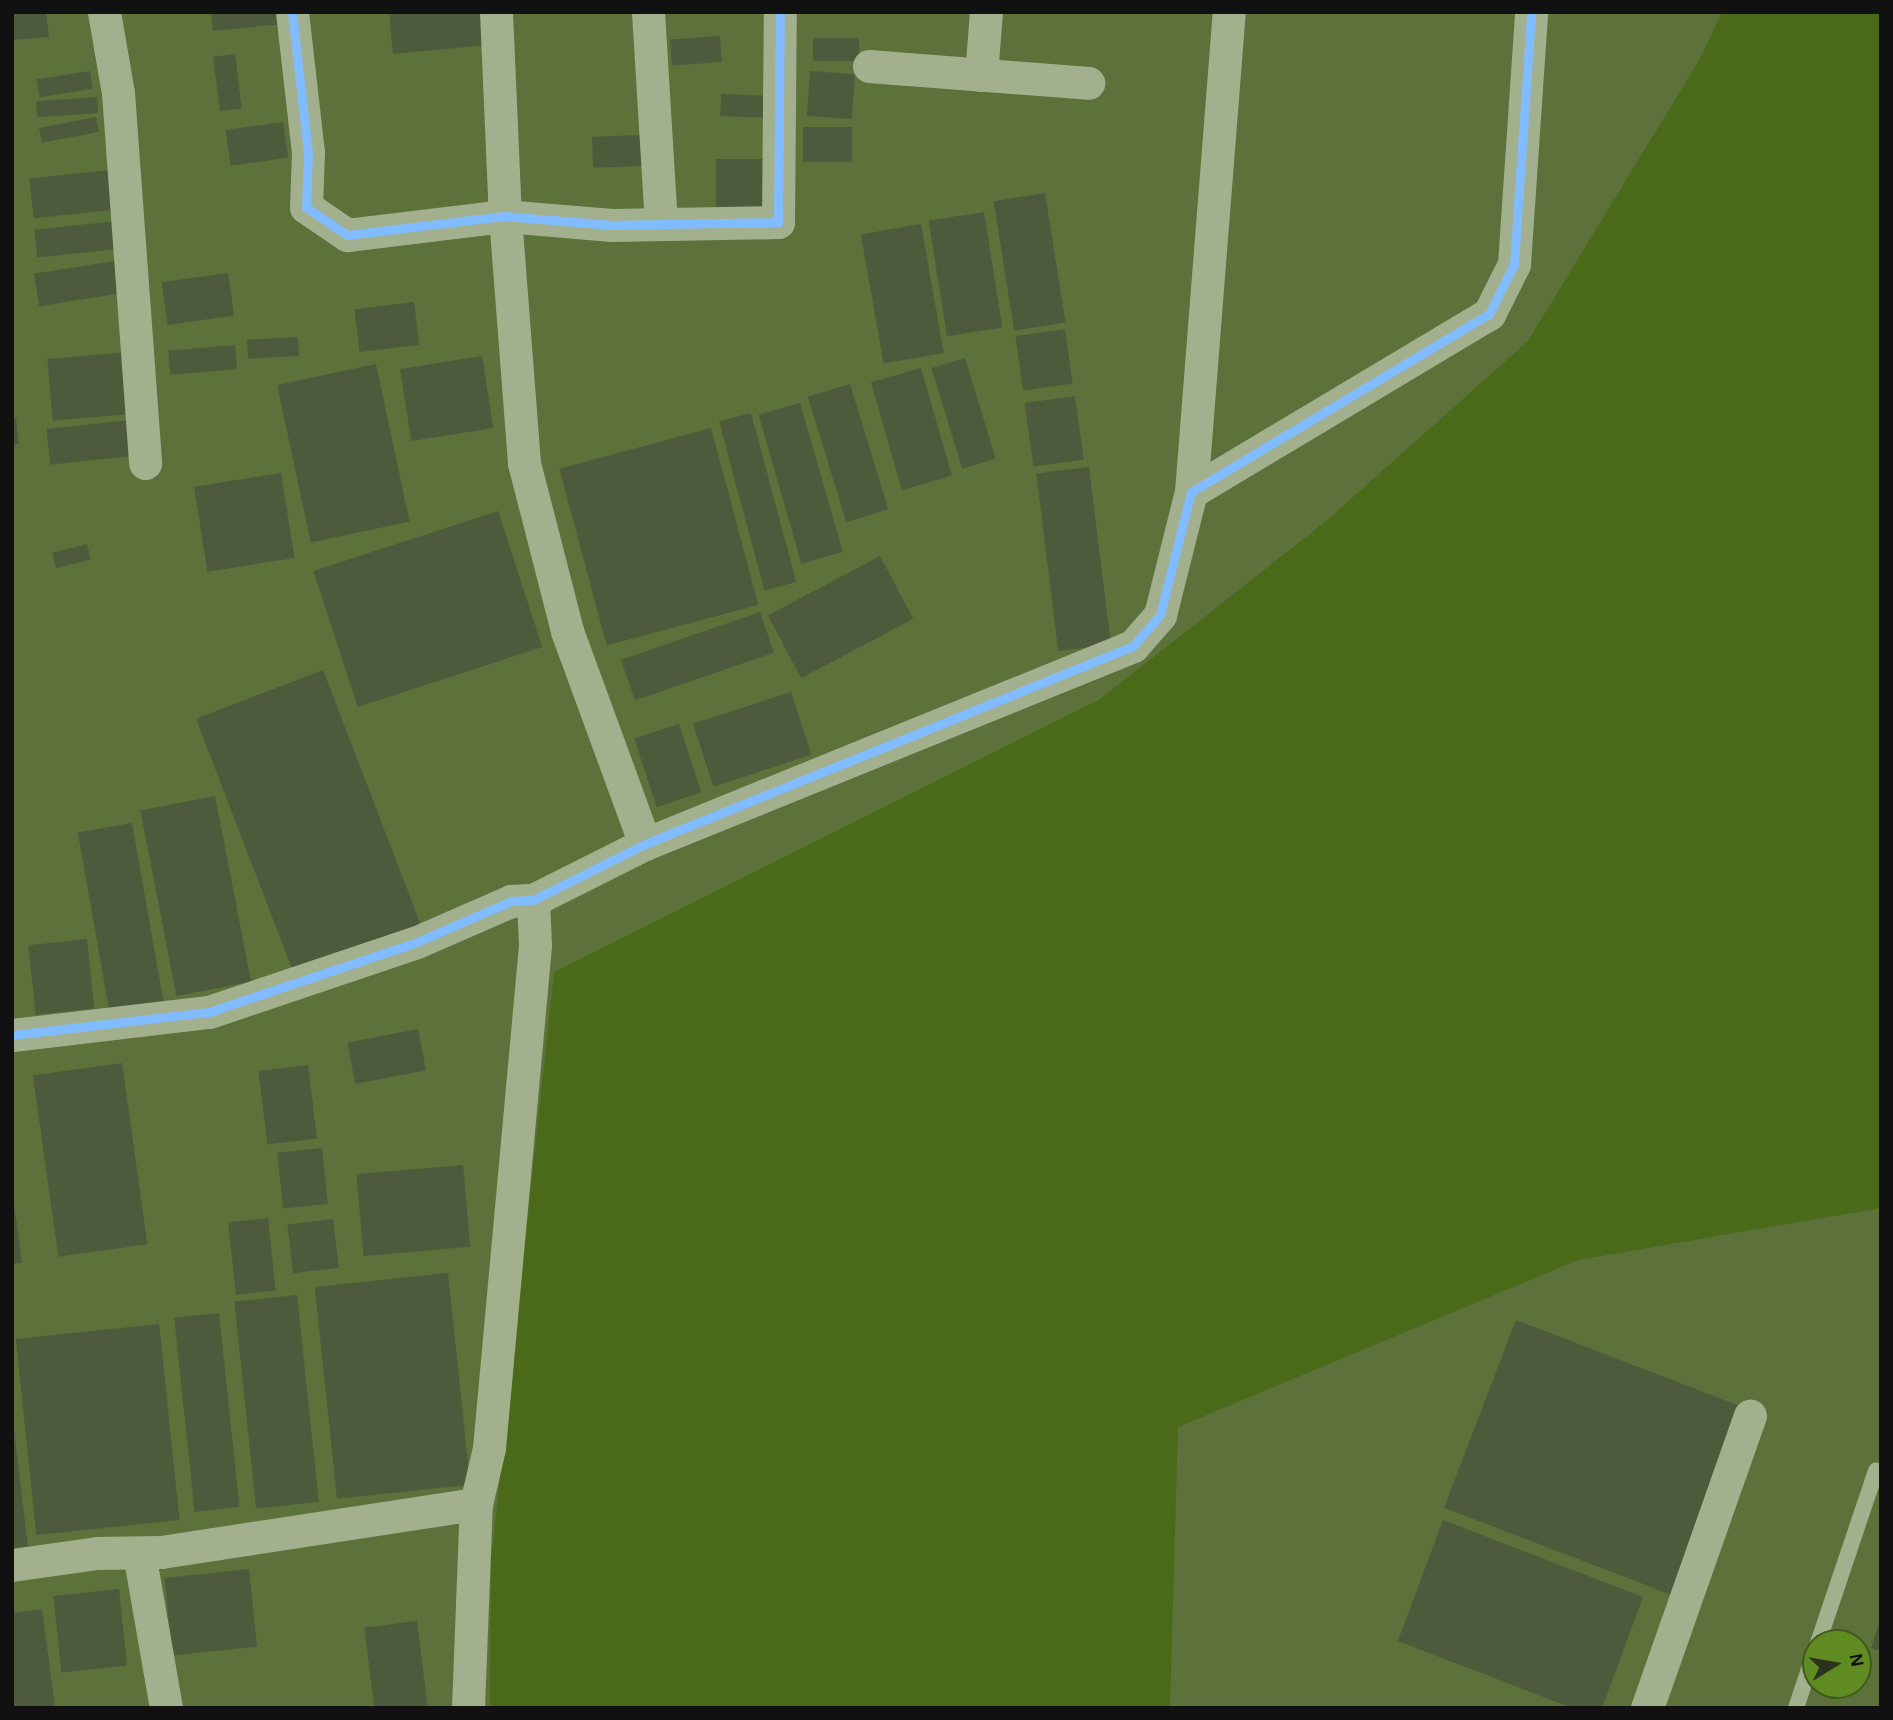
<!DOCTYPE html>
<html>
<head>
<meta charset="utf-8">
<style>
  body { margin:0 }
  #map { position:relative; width:1893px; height:1720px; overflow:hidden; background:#5c723a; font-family:"Alegreya Sans",sans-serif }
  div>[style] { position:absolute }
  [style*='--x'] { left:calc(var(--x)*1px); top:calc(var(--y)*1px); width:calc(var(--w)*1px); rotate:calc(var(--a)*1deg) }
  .water>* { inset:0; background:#4a6a1a }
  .building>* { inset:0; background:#4e5a3c; transform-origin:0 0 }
  .lane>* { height:16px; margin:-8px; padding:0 8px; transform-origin:8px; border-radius:8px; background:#a3b08e }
  .street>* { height:33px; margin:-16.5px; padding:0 16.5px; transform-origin:16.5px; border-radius:16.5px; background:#a3b08e }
  .cycleway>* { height:9px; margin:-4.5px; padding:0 4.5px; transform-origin:4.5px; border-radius:4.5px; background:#80bcff }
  span { translate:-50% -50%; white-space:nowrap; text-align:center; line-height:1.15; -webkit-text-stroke:5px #608a22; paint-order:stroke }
  .frame { position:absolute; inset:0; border:14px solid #111; pointer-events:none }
  .north { position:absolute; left:1802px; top:1629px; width:70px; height:70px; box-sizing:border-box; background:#608a22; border:2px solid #405a1b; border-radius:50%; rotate:79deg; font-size:19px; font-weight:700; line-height:28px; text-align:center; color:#111 }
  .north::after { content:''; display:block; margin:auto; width:24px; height:32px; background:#2b331f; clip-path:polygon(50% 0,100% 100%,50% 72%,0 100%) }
</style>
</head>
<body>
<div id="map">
  <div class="water">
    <i style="clip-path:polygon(1722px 12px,1881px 12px,1881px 1208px,1578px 1260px,1178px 1427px,1170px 1708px,490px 1708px,491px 1561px,554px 972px,1100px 699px,1325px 522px,1528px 341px,1701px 57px)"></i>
  </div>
  <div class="building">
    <i style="clip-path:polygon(46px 12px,49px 37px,12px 40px,12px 13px)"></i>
    <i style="clip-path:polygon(211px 12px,281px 12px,282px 24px,213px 31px)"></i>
    <i style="clip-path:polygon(389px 12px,485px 12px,488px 45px,393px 54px)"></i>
    <i style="left:720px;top:36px;width:26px;height:50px;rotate:86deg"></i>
    <i style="left:813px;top:38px;width:46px;height:23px"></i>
    <i style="left:235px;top:54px;width:55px;height:22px;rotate:83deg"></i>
    <i style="left:90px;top:71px;width:18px;height:54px;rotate:81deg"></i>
    <i style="left:810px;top:71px;width:45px;height:45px;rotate:4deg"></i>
    <i style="left:721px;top:94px;width:48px;height:22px;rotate:2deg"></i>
    <i style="left:97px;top:97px;width:16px;height:61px;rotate:86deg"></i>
    <i style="left:96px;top:117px;width:15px;height:58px;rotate:79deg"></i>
    <i style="left:283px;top:122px;width:36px;height:58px;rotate:82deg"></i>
    <i style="left:852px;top:127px;width:35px;height:49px;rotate:90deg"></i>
    <i style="left:643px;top:135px;width:31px;height:51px;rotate:88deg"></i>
    <i style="left:716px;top:159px;width:49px;height:50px"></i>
    <i style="left:110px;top:170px;width:40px;height:81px;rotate:84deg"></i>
    <i style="left:1045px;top:193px;width:131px;height:52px;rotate:81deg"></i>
    <i style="left:984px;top:212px;width:117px;height:56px;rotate:81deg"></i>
    <i style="left:117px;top:221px;width:28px;height:83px;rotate:84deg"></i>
    <i style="left:921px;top:224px;width:131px;height:61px;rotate:80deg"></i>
    <i style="left:114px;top:261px;width:33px;height:81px;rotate:81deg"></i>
    <i style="left:228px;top:273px;width:43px;height:67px;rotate:82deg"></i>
    <i style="left:414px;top:302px;width:43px;height:60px;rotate:83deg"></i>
    <i style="left:1065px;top:329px;width:55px;height:50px;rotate:82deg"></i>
    <i style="left:298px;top:337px;width:19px;height:51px;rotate:87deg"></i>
    <i style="left:235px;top:345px;width:24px;height:67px;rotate:85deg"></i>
    <i style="left:128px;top:352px;width:62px;height:81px;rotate:85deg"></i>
    <i style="left:482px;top:356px;width:73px;height:83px;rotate:81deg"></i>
    <i style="left:965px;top:358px;width:105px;height:35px;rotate:73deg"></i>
    <i style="left:376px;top:364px;width:161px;height:101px;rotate:78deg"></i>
    <i style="left:921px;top:368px;width:112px;height:52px;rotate:74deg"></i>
    <i style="left:850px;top:384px;width:131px;height:44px;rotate:73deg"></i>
    <i style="left:1075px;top:396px;width:64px;height:51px;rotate:82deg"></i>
    <i style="left:800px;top:403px;width:155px;height:43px;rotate:74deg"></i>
    <i style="left:751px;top:413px;width:175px;height:33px;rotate:75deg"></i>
    <i style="clip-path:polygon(16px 418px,19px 444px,12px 445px,12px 419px)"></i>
    <i style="left:131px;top:420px;width:36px;height:85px;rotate:84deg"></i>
    <i style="left:711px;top:428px;width:183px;height:157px;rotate:75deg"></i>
    <i style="left:1089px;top:467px;width:179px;height:53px;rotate:83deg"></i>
    <i style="left:281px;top:473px;width:86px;height:88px;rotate:81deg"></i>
    <i style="left:498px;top:511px;width:143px;height:194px;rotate:72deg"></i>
    <i style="left:87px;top:544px;width:16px;height:36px;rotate:76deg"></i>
    <i style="left:880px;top:556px;width:71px;height:127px;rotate:62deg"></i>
    <i style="left:760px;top:612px;width:43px;height:147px;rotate:71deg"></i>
    <i style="left:323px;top:670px;width:279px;height:136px;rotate:69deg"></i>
    <i style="left:791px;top:692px;width:66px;height:103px;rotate:72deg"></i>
    <i style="left:679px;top:724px;width:72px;height:47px;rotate:72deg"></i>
    <i style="left:215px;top:796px;width:189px;height:76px;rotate:79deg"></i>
    <i style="left:132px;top:823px;width:181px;height:55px;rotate:80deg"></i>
    <i style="left:87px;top:939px;width:70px;height:59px;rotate:84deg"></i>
    <i style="left:418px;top:1029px;width:42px;height:72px;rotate:79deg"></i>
    <i style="left:122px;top:1063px;width:183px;height:90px;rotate:82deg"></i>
    <i style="left:308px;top:1065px;width:74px;height:50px;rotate:83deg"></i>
    <i style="left:322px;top:1148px;width:56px;height:45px;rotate:84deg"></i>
    <i style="left:463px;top:1165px;width:82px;height:107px;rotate:85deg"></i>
    <i style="clip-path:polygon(12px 1188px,22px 1263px,12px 1264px)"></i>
    <i style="left:268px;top:1218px;width:73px;height:40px;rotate:84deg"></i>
    <i style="left:333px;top:1219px;width:49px;height:46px;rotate:83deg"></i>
    <i style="left:448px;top:1273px;width:213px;height:134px;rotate:84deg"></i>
    <i style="left:297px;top:1295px;width:208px;height:63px;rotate:84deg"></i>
    <i style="left:219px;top:1313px;width:195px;height:45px;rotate:84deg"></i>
    <i style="left:1516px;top:1320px;width:244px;height:201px;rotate:21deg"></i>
    <i style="left:159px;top:1324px;width:197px;height:144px;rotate:84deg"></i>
    <i style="clip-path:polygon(12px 1414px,28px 1547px,12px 1548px)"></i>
    <i style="clip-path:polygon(1443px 1520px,1643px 1597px,1602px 1708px,1572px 1708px,1398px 1641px)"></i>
    <i style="left:249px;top:1569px;width:78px;height:85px;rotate:84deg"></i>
    <i style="left:119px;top:1589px;width:77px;height:66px;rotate:84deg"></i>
    <i style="clip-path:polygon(42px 1609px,55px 1708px,12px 1708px,12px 1613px)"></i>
    <i style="clip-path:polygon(1881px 1617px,1881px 1651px,1871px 1648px)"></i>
    <i style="left:417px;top:1621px;width:88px;height:53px;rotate:83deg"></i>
  </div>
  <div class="lane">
    <i style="--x:1818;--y:1643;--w:182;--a:-71.4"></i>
    <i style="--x:1796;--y:1708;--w:63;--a:-71.6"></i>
  </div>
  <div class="street">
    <i style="--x:104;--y:12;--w:82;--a:80.2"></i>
    <i style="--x:118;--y:93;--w:371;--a:85.8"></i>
    <i style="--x:292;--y:12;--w:141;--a:83.5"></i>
    <i style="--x:308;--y:152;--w:55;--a:92.1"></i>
    <i style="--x:306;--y:207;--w:50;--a:34.3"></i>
    <i style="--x:347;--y:235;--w:159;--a:-6.9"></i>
    <i style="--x:505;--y:216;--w:107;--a:4.8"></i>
    <i style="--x:612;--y:225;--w:166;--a:-1"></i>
    <i style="--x:778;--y:222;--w:210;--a:-89.5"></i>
    <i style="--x:496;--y:12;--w:204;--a:87.5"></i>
    <i style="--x:505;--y:216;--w:248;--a:85.6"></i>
    <i style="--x:524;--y:463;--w:173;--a:75.6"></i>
    <i style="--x:567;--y:631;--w:227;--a:69.9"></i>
    <i style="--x:648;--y:12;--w:210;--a:86.5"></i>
    <i style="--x:869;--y:66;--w:220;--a:4.4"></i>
    <i style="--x:981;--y:75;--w:63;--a:-85.5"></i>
    <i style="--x:1191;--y:492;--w:482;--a:-85.5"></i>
    <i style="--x:12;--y:1035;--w:198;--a:-6.7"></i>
    <i style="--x:209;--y:1012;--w:219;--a:-18.6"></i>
    <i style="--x:417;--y:942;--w:103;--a:-23.6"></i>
    <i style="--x:511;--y:901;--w:22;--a:-3"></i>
    <i style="--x:533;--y:900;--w:125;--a:-26.6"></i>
    <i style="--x:645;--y:844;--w:527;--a:-22.08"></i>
    <i style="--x:1133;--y:646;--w:41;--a:-48.9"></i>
    <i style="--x:1160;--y:615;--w:127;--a:-75.9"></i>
    <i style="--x:1191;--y:492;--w:347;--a:-30.9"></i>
    <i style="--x:1489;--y:314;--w:56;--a:-63.4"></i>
    <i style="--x:1514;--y:264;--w:253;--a:-86.1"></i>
    <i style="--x:139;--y:1553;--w:157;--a:80.1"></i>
    <i style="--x:12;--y:1565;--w:86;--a:-8"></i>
    <i style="--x:97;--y:1553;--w:64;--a:-0.9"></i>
    <i style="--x:161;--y:1552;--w:319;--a:-8.7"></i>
    <i style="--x:468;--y:1708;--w:204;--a:-87.8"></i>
    <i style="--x:476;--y:1504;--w:57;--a:-76.9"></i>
    <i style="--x:489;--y:1448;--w:505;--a:-84.77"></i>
    <i style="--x:535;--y:945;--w:45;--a:-92.5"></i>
    <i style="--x:1647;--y:1708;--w:310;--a:-70.6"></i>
  </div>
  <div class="cycleway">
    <i style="--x:292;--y:12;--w:141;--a:83.5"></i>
    <i style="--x:308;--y:152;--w:55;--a:92.1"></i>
    <i style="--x:306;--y:207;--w:50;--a:34.3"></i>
    <i style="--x:347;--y:235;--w:159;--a:-6.9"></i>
    <i style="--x:505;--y:216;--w:107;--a:4.8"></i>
    <i style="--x:612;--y:225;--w:166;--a:-1"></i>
    <i style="--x:778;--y:222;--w:210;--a:-89.5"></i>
    <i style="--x:12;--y:1035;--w:198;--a:-6.7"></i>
    <i style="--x:209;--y:1012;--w:219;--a:-18.6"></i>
    <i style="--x:417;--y:942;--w:103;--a:-23.6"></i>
    <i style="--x:511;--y:901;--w:22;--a:-3"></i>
    <i style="--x:533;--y:900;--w:125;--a:-26.6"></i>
    <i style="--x:645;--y:844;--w:527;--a:-22.08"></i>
    <i style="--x:1133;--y:646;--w:41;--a:-48.9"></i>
    <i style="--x:1160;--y:615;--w:127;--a:-75.9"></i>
    <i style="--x:1191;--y:492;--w:347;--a:-30.9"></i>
    <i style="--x:1489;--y:314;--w:56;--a:-63.4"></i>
    <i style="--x:1514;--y:264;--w:253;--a:-86.1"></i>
  </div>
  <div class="frame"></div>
  <div class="north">N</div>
</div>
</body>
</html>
